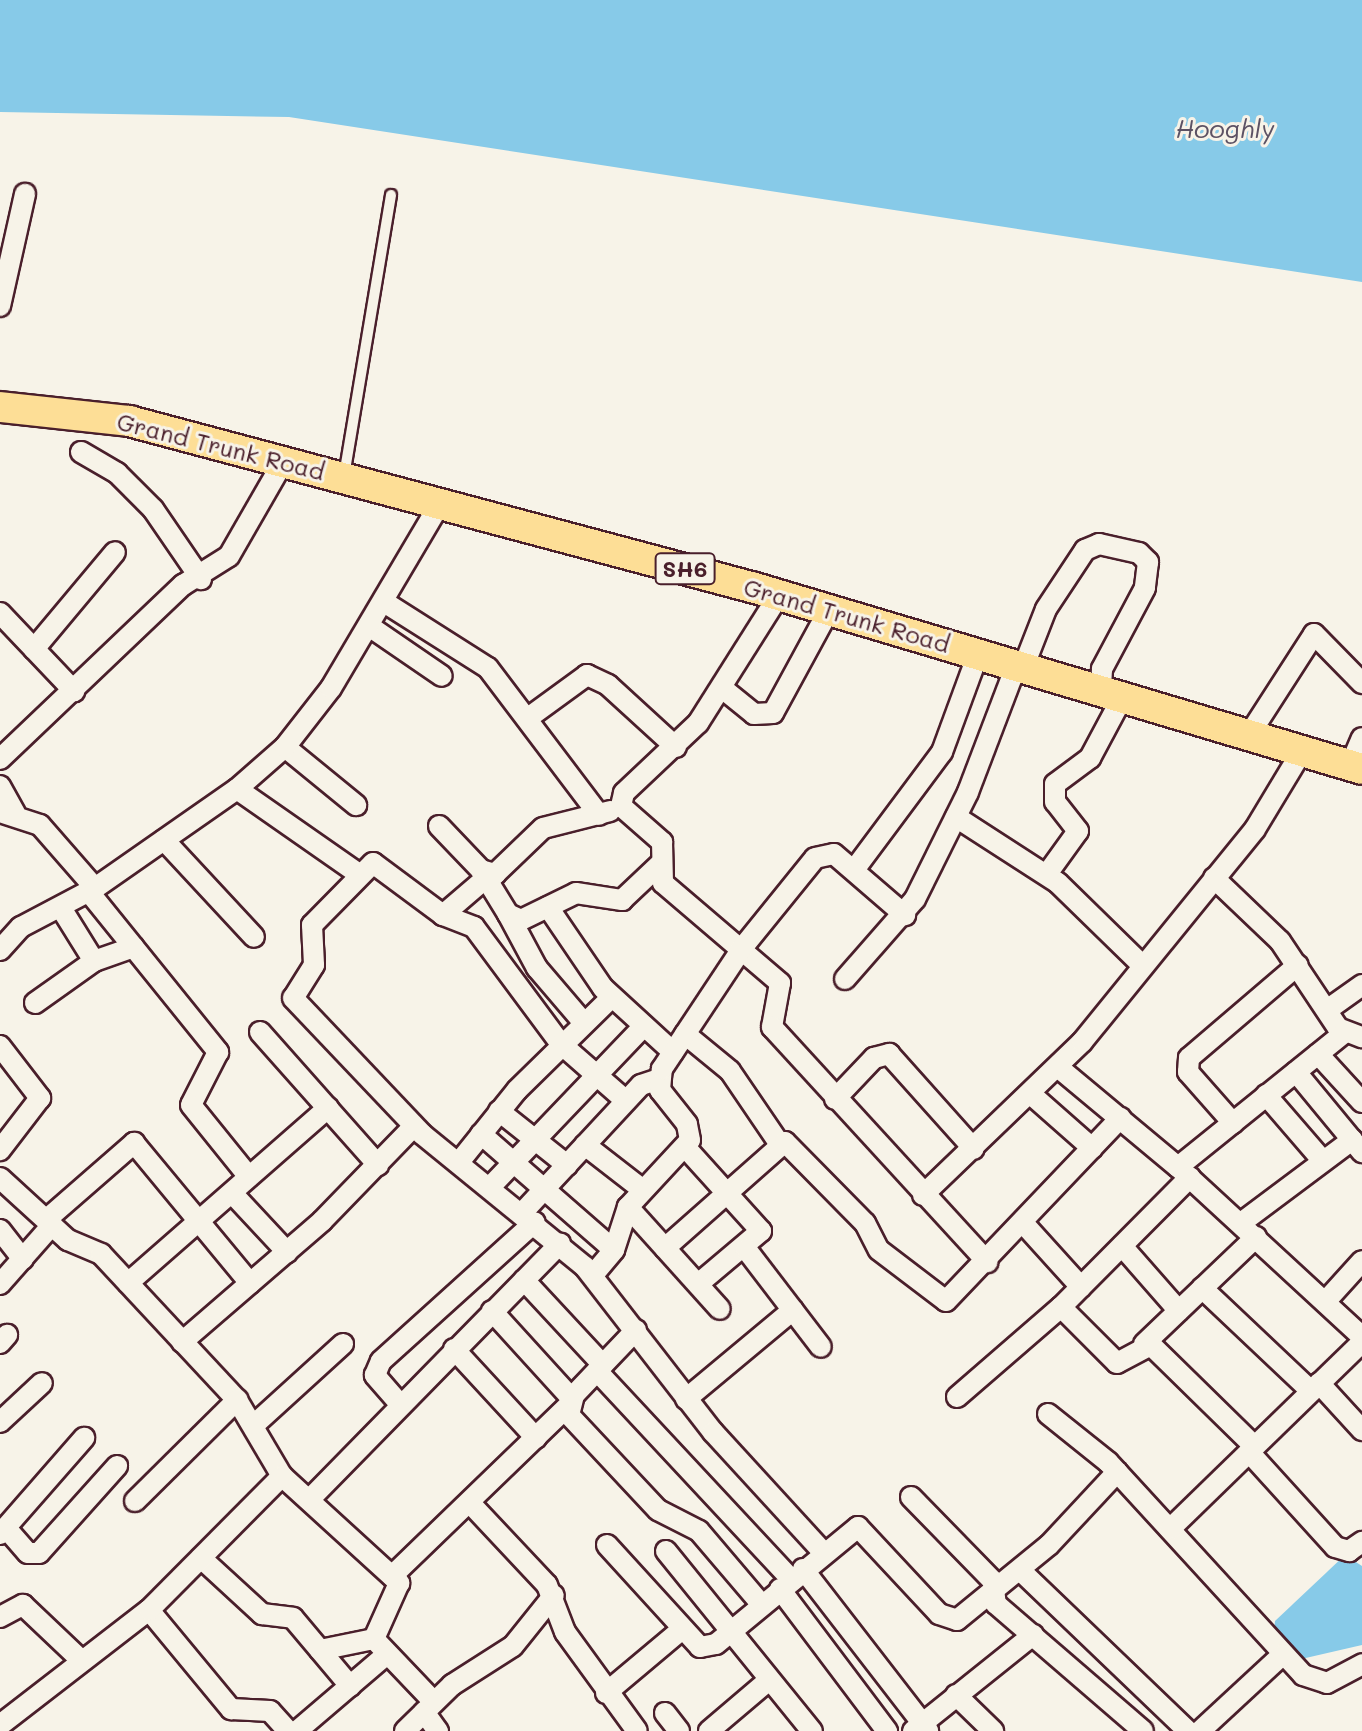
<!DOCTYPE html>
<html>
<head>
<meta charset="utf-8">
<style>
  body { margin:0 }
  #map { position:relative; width:1362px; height:1731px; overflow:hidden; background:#f7f3e8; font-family:Mali,sans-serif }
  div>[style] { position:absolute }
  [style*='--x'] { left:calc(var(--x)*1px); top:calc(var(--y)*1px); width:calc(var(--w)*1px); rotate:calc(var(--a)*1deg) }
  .water>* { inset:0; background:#87cae8 }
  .roads { filter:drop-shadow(2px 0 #4a1f2b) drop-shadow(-2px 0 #4a1f2b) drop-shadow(0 2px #4a1f2b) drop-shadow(0 -2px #4a1f2b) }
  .lane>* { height:10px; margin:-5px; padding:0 5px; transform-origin:5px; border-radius:5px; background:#f7f3e8 }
  .street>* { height:20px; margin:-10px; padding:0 10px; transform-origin:10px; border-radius:10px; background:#f7f3e8 }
  .primary>* { height:30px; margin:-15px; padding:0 15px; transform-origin:15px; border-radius:15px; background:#fdde96 }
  span { translate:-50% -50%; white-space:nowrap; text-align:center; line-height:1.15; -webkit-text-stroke:6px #f7f3e8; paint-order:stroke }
  .shield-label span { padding:2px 6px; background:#f7f3e8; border:2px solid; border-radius:6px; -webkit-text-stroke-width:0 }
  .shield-label { font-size:22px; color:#4a1f2b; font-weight:700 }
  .street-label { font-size:24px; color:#4a1f2b }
  .water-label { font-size:26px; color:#5c5264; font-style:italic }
</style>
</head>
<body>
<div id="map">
  <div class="water">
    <i style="clip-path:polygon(0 0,1362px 0,1362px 282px,289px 117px,0 112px)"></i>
    <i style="clip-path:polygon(1345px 1555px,1362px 1566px,1362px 1645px,1297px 1660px,1274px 1631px,1275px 1621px)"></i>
  </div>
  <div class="roads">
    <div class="lane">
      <i style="--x:344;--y:476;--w:285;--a:-80.5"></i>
    </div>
    <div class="street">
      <i style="--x:0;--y:306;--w:115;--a:-77.4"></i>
      <i style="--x:81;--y:452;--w:42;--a:30.3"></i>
      <i style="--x:117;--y:473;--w:51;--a:45"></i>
      <i style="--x:153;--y:509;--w:85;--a:55.6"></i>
      <i style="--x:779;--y:595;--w:151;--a:122.3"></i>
      <i style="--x:698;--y:723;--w:102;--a:136.6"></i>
      <i style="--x:624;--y:793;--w:13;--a:103"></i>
      <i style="--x:621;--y:806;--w:55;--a:41.3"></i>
      <i style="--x:662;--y:842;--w:41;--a:88.6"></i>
      <i style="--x:663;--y:883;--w:154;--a:40.5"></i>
      <i style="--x:780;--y:983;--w:45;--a:100.3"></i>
      <i style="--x:772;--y:1027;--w:319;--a:47.5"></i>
      <i style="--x:384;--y:602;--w:123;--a:32.4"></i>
      <i style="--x:488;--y:668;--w:184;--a:52.9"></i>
      <i style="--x:0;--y:613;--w:108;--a:46.5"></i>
      <i style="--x:369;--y:626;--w:88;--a:34.4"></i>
      <i style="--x:34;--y:649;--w:126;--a:-50.1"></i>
      <i style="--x:1023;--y:668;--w:63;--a:-68.7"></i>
      <i style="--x:1046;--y:609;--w:71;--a:-56.5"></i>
      <i style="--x:1085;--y:550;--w:15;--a:-23"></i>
      <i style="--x:1099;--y:544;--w:41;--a:12.7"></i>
      <i style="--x:1139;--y:553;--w:13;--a:45"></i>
      <i style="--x:1148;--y:562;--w:26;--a:97"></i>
      <i style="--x:1145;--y:588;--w:92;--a:118"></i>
      <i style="--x:1102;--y:669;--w:22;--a:93"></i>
      <i style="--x:722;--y:688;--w:41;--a:39.1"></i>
      <i style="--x:754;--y:714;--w:19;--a:-3"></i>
      <i style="--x:773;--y:713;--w:117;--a:-61.5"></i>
      <i style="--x:528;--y:718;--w:73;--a:-36.1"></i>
      <i style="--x:587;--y:675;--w:23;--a:25"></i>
      <i style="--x:608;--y:685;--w:92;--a:42.4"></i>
      <i style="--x:1249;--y:735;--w:120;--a:-57.2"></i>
      <i style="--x:1314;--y:634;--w:69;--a:45.6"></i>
      <i style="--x:285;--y:747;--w:92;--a:39.2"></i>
      <i style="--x:0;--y:759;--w:253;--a:-43.6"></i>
      <i style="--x:183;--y:585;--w:54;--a:-32.2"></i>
      <i style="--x:229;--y:556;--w:108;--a:-60.1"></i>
      <i style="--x:1350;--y:766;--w:30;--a:-67"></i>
      <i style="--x:0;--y:786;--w:31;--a:61"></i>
      <i style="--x:237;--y:789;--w:149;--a:34.9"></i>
      <i style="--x:0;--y:812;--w:42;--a:18"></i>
      <i style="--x:40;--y:825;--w:84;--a:48.9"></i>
      <i style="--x:956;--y:817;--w:121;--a:32.9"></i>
      <i style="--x:1058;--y:883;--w:119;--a:44.3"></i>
      <i style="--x:439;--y:826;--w:61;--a:46.3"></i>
      <i style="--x:481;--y:870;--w:15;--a:16"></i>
      <i style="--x:495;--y:874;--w:66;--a:-43.8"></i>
      <i style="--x:543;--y:828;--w:69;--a:-14.2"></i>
      <i style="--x:164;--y:840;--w:132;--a:47.1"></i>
      <i style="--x:481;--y:870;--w:52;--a:58.5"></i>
      <i style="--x:508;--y:914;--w:14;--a:25"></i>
      <i style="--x:521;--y:920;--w:61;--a:-26.1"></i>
      <i style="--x:576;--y:893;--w:47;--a:8.7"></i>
      <i style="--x:622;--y:900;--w:51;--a:-43.4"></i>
      <i style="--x:854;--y:870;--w:147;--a:-53.3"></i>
      <i style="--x:942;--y:752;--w:104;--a:-69.8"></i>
      <i style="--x:1047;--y:874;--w:53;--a:-54.2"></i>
      <i style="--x:1078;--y:831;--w:37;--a:-128"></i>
      <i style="--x:1055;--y:802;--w:18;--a:-90"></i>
      <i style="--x:1055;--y:784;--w:44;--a:-36.6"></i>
      <i style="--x:1090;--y:758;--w:68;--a:-61.9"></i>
      <i style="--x:486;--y:878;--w:57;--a:139.3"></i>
      <i style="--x:443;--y:915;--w:87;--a:-143.4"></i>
      <i style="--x:373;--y:863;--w:87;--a:134.5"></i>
      <i style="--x:312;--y:925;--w:40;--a:87.1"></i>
      <i style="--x:314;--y:965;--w:39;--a:122"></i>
      <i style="--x:293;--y:998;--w:187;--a:46.5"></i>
      <i style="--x:422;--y:1134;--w:210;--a:39.2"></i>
      <i style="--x:585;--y:1267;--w:209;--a:52.2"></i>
      <i style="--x:713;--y:1432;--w:163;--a:47.5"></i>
      <i style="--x:1214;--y:878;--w:91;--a:43.7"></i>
      <i style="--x:1280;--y:941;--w:105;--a:56.3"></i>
      <i style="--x:1338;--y:1028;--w:26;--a:21"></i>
      <i style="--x:89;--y:892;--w:206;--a:51.1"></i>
      <i style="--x:218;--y:1052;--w:59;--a:117"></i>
      <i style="--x:191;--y:1105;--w:92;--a:51.1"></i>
      <i style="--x:548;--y:907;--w:98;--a:55.8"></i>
      <i style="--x:603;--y:988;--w:95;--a:42.4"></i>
      <i style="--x:508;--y:914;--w:61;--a:61.8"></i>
      <i style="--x:537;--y:968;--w:72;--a:49.5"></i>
      <i style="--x:443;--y:915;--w:33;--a:21"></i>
      <i style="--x:474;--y:927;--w:146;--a:53.4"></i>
      <i style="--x:561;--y:1044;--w:86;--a:41.2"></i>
      <i style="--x:0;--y:950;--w:31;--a:-48"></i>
      <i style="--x:21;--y:927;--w:84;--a:-27.8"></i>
      <i style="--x:95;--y:888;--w:173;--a:-34.9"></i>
      <i style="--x:237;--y:789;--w:64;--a:-41.2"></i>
      <i style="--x:285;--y:747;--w:75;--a:-52.1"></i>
      <i style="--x:331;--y:688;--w:214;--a:-59.4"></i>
      <i style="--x:94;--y:961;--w:42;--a:-19.3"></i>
      <i style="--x:845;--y:979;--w:106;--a:-48.8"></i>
      <i style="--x:915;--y:899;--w:119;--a:-63.6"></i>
      <i style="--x:968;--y:792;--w:135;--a:-69.1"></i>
      <i style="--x:35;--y:1003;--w:72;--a:-35.4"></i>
      <i style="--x:94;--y:961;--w:62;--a:-121.9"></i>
      <i style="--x:1327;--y:1010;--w:43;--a:-35.5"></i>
      <i style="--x:260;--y:1032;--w:178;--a:48.4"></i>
      <i style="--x:685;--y:1034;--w:58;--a:39.4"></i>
      <i style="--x:730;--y:1071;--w:87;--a:55.8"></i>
      <i style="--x:0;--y:1046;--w:66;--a:52.4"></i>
      <i style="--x:40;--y:1098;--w:66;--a:127.6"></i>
      <i style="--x:1318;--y:1054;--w:65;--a:47.5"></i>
      <i style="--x:1059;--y:1068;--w:155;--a:39.8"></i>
      <i style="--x:1178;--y:1167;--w:251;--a:42.7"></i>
      <i style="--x:1296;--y:1072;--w:104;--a:50.5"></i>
      <i style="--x:1266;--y:1095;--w:87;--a:49.2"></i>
      <i style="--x:1033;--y:1096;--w:79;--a:41.4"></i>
      <i style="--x:835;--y:1099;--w:57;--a:-46.4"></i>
      <i style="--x:874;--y:1058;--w:16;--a:-15"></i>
      <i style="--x:889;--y:1054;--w:127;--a:48.2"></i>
      <i style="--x:499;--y:1111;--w:87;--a:38.5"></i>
      <i style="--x:1233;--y:1123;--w:68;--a:-131.4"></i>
      <i style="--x:1188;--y:1072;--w:14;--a:-86"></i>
      <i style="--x:1189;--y:1058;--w:143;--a:-40.5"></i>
      <i style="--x:481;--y:1134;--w:176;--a:41.1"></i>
      <i style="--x:585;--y:1145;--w:73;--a:37.8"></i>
      <i style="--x:686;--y:1148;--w:112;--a:47.9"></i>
      <i style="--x:761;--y:1231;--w:82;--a:139.9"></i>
      <i style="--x:460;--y:1161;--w:91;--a:-51.2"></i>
      <i style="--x:517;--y:1090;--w:133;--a:-44.4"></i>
      <i style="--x:1178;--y:1167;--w:213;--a:-38.9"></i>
      <i style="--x:0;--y:1178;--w:92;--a:42.4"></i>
      <i style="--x:68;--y:1240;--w:36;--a:23"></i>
      <i style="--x:101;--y:1254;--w:200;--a:47"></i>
      <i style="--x:237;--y:1400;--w:88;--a:59.4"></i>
      <i style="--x:282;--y:1476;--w:159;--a:42.4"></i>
      <i style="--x:399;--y:1583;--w:61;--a:114.1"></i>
      <i style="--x:374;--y:1639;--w:87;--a:46.4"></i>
      <i style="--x:492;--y:1185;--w:220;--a:-46.3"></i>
      <i style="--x:232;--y:1193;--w:81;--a:47"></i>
      <i style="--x:923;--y:1195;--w:221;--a:-43.9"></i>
      <i style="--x:1082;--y:1042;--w:274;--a:-50.9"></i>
      <i style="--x:1255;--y:829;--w:91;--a:-58.9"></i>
      <i style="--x:628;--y:1207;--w:137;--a:48"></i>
      <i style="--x:523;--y:1212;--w:173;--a:-47.1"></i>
      <i style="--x:641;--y:1085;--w:19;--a:-18"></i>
      <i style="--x:47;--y:1219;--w:116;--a:-41.1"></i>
      <i style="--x:134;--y:1143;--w:182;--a:50.4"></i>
      <i style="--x:1241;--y:1223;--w:139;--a:-36.8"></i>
      <i style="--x:1024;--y:1224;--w:85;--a:47.9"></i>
      <i style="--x:0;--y:1230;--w:37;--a:52"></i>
      <i style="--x:1122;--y:1246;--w:86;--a:48.8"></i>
      <i style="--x:665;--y:1248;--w:160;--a:-41.5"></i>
      <i style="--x:785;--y:1142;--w:114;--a:45.4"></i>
      <i style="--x:865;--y:1223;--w:30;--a:63"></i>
      <i style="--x:879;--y:1250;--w:84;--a:37.3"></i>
      <i style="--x:946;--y:1301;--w:253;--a:-46.4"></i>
      <i style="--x:746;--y:1249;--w:123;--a:52.6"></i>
      <i style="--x:593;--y:1275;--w:33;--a:-50"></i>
      <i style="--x:614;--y:1250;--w:45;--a:-72"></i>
      <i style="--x:628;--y:1207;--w:91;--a:-47.2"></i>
      <i style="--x:690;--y:1140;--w:16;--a:-101"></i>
      <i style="--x:687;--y:1124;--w:43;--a:-128.5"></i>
      <i style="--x:660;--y:1090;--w:21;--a:-85"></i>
      <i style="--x:662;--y:1069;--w:146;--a:-56.4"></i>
      <i style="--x:743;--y:947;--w:114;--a:-51"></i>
      <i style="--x:815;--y:858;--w:19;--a:-12"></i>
      <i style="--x:834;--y:854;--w:94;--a:40.7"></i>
      <i style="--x:524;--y:1280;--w:116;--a:47.1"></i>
      <i style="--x:128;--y:1283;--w:266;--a:-41.2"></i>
      <i style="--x:0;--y:1284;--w:79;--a:-48.6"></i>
      <i style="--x:1202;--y:1288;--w:150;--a:43.4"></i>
      <i style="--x:1325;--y:1302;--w:55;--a:-47.9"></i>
      <i style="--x:1061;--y:1307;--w:183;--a:-45.2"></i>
      <i style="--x:492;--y:1311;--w:119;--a:47.7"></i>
      <i style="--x:636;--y:1330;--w:90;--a:133.6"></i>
      <i style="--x:574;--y:1395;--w:21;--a:104"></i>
      <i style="--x:569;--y:1415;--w:130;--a:46.9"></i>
      <i style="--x:658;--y:1510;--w:46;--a:27.1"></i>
      <i style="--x:699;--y:1531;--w:97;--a:49.6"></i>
      <i style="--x:182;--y:1342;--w:185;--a:-40.8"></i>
      <i style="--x:322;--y:1221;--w:132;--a:-45.9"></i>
      <i style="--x:0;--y:1343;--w:11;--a:-49"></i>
      <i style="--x:1144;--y:1344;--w:155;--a:-43.7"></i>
      <i style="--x:454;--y:1349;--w:121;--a:47.3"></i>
      <i style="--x:597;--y:1371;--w:284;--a:47"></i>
      <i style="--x:1319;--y:1383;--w:64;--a:47.5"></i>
      <i style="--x:957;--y:1397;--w:138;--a:-40.9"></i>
      <i style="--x:1061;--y:1307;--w:79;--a:45"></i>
      <i style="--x:1117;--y:1363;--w:38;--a:-28"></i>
      <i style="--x:1151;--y:1345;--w:144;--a:44.4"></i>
      <i style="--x:686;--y:1399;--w:139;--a:-39.8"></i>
      <i style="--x:399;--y:1403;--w:37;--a:-131"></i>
      <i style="--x:375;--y:1375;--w:15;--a:-67"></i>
      <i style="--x:381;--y:1361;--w:207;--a:-42.1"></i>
      <i style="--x:1048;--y:1414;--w:77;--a:38.7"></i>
      <i style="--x:1108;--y:1462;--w:289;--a:47.5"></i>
      <i style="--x:1303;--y:1675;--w:25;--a:18"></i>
      <i style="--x:1327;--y:1683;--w:40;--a:-28"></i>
      <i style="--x:0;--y:1422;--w:57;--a:-42.9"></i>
      <i style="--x:255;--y:1424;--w:119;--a:-42.3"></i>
      <i style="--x:1249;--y:1452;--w:128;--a:47.8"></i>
      <i style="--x:1335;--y:1547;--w:15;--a:16"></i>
      <i style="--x:1349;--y:1551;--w:16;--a:-35"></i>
      <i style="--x:911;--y:1497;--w:117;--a:45.7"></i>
      <i style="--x:993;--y:1581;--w:23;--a:83"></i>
      <i style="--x:996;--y:1604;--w:194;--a:40.8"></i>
      <i style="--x:309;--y:1500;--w:359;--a:-45.6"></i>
      <i style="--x:135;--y:1501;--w:144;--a:-44.7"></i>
      <i style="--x:470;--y:1503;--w:112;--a:46.8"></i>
      <i style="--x:547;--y:1585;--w:50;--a:69"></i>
      <i style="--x:565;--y:1632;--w:122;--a:54"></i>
      <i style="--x:6;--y:1528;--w:33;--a:49"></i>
      <i style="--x:28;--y:1553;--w:11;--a:0"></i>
      <i style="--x:39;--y:1553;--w:117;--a:-48.1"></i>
      <i style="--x:1170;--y:1529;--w:268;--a:-44.2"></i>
      <i style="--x:0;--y:1534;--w:128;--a:-48.8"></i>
      <i style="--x:607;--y:1545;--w:138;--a:47.6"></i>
      <i style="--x:700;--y:1647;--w:16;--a:-11"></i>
      <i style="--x:716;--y:1644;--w:184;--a:-39.5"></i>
      <i style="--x:858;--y:1527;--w:119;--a:47"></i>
      <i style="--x:939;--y:1614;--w:19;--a:18"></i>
      <i style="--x:957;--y:1620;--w:119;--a:-39.2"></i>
      <i style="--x:1049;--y:1545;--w:100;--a:-47"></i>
      <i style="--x:666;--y:1551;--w:232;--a:51"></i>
      <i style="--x:201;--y:1558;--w:83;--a:42.6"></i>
      <i style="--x:262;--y:1614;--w:31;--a:7"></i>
      <i style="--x:293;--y:1618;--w:89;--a:50"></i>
      <i style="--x:803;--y:1569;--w:205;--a:52.3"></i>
      <i style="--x:1021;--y:1571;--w:231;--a:43.8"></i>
      <i style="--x:392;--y:1576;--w:245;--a:-44"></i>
      <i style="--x:780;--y:1589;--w:178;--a:53"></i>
      <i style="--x:149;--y:1610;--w:129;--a:50.4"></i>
      <i style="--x:231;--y:1709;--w:39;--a:3"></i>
      <i style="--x:270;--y:1711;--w:27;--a:48"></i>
      <i style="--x:0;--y:1617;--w:26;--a:-28"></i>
      <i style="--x:23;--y:1605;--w:81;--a:43.5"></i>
      <i style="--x:320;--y:1650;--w:55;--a:-11.5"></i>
      <i style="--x:606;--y:1693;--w:97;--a:-40"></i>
      <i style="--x:956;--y:1695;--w:52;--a:44.2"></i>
      <i style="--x:424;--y:1712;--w:24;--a:54"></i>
      <i style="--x:665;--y:1713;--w:23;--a:52"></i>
      <i style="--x:0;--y:1725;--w:188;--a:-37.7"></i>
      <i style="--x:149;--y:1610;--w:189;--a:-45.2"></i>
      <i style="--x:297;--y:1731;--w:117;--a:-40.5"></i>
      <i style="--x:405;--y:1731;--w:66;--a:-44.4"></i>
      <i style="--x:452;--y:1685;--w:72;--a:-32.6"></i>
      <i style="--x:513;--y:1646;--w:65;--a:-51.2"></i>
      <i style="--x:709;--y:1731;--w:79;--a:-40.4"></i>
      <i style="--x:913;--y:1731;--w:154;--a:-38.7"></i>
      <i style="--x:1200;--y:1731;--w:112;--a:-42.8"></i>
    </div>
    <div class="primary">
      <i style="--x:0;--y:407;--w:130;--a:6.2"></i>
      <i style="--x:129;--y:421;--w:648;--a:14.94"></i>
      <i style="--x:755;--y:588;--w:633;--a:16.6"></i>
    </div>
  </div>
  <div class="shield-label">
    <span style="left:685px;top:569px">SH6</span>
  </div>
  <div class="street-label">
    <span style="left:221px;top:446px;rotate:14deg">Grand Trunk Road</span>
    <span style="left:847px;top:615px;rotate:16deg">Grand Trunk Road</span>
  </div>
  <div class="water-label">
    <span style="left:1225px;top:129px">Hooghly</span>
  </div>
</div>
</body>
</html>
